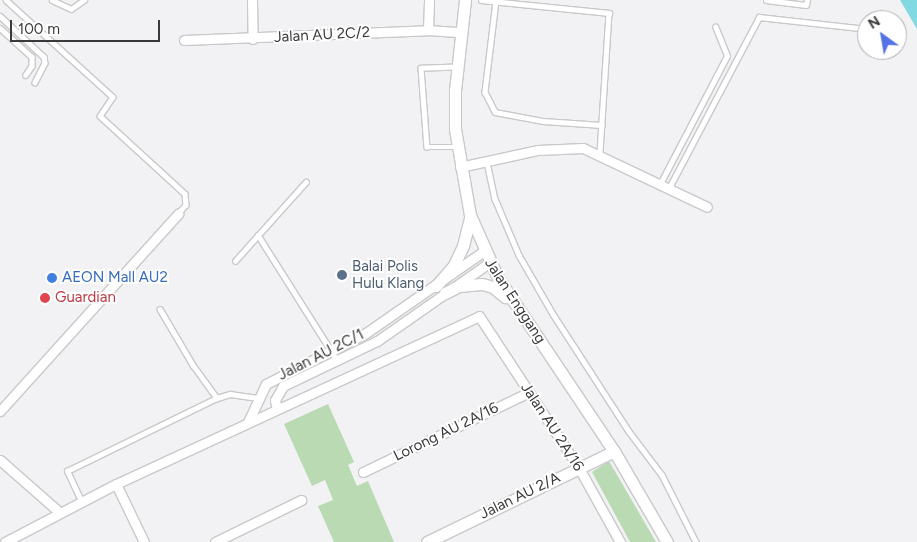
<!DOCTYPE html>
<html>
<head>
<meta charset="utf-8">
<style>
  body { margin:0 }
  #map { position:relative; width:917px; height:542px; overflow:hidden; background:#f2f2f4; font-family:Figtree,sans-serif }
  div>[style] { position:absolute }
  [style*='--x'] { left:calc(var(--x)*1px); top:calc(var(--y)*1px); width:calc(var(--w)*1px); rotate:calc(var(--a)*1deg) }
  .green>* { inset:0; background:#badab4 }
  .water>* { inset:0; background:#81d9e1 }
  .roads { filter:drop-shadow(1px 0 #c9c9cb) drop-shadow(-1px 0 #c9c9cb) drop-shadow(0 1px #c9c9cb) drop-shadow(0 -1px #c9c9cb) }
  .lane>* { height:4.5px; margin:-2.25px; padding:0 2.25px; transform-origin:2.25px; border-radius:2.25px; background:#fff }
  .street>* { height:9px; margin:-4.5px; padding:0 4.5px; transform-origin:4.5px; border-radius:4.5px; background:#fff }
  .secondary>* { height:11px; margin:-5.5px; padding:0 5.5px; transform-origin:5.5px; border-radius:5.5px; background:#fff }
  .dots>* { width:14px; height:14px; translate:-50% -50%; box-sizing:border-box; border:2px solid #fff; border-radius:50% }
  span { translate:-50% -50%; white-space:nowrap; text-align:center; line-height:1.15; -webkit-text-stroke:4px #fff; paint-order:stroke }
  .street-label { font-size:15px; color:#3a3a3b }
  .service-label { font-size:15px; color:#4e5e75 }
  .left { translate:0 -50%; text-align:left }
  .shop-label { font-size:15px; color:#366cbe }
  .health-label { font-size:15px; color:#be3a42 }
  .north { position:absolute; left:857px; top:10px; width:50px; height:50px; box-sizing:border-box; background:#fff; border:1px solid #b0b0b1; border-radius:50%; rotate:328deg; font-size:14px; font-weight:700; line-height:20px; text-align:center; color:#3a3a3b }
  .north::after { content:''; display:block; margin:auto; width:18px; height:22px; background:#5572e7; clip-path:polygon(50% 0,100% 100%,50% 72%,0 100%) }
  .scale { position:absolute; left:10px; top:20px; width:150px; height:22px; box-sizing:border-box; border:2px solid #3a3a3b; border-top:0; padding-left:6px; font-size:15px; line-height:18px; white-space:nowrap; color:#3a3a3b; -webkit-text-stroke:4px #fff; paint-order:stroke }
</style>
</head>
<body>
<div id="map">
  <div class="green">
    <i style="clip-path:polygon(328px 404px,354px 462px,348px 465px,357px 486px,368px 481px,394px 542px,334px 542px,318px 506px,333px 500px,325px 480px,312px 486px,284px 424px)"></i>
    <i style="clip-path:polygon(609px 461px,656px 542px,630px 542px,592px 472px)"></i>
  </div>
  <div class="water">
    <i style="clip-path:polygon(900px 0,917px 0,917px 29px)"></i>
  </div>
  <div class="roads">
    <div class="lane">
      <i style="--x:6;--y:0;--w:144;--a:42.2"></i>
      <i style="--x:113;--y:97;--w:23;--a:124"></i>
      <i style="--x:100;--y:116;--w:115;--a:42.5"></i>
      <i style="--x:185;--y:194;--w:11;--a:85"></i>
      <i style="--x:186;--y:205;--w:12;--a:132"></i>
      <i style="--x:52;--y:0;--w:21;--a:25"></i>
      <i style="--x:71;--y:9;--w:16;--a:-35"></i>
      <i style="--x:481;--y:0;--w:129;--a:5.8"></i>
      <i style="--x:609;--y:13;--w:141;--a:93.7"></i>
      <i style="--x:766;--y:0;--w:40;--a:7.1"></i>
      <i style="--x:806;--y:5;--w:5;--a:-79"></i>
      <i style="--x:496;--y:1;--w:92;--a:96.9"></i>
      <i style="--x:485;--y:92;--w:22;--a:63"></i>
      <i style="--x:495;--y:112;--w:49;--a:10.6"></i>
      <i style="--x:543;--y:121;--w:59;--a:3.9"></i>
      <i style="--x:0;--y:16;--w:60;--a:43"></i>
      <i style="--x:44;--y:57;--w:6;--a:81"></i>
      <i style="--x:45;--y:63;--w:22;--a:117"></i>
      <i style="--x:0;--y:28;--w:43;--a:42.2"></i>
      <i style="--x:32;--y:57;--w:9;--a:90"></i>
      <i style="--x:32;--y:66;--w:11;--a:124"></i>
      <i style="--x:457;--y:67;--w:36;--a:178"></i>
      <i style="--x:421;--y:68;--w:79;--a:85.7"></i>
      <i style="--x:427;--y:147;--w:30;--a:0"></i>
      <i style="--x:487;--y:162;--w:38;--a:78"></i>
      <i style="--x:495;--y:199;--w:61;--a:66.8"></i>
      <i style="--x:519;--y:255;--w:68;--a:60"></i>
      <i style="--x:553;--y:314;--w:138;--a:57.1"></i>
      <i style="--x:628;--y:430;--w:56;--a:52.9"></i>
      <i style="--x:662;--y:475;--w:75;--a:63.1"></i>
      <i style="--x:660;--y:184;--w:144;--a:-62.4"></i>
      <i style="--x:727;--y:56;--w:31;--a:-112"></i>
      <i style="--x:669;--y:188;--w:193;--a:-62.2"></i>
      <i style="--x:759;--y:17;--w:101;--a:6.3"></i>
      <i style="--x:258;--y:235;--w:148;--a:57.7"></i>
      <i style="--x:235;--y:261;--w:106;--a:-48.1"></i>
      <i style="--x:160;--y:309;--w:65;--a:59.5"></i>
      <i style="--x:193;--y:365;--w:41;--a:54"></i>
      <i style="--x:81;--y:501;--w:33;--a:-115"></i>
      <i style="--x:67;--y:471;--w:167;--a:-26"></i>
      <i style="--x:217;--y:398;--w:14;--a:-17"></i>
      <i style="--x:230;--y:394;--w:28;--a:8"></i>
    </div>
    <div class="street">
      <i style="--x:252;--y:0;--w:39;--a:89"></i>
      <i style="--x:428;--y:30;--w:30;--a:-88"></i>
      <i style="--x:184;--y:40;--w:244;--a:-2.3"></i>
      <i style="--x:428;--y:30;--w:32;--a:4"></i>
      <i style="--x:460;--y:167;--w:80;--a:-12.3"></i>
      <i style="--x:538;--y:150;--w:45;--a:-2.5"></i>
      <i style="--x:583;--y:148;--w:137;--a:25.4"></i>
      <i style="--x:277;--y:409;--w:9;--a:-103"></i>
      <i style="--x:275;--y:400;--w:16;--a:-60"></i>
      <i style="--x:283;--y:386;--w:104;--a:-25.6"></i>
      <i style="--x:377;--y:341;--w:136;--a:-34.9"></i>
      <i style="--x:0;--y:411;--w:266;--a:-47.9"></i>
      <i style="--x:248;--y:422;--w:42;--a:-64.7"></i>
      <i style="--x:266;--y:384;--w:112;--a:-27"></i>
      <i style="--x:366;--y:333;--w:144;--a:-34.8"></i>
      <i style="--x:0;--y:460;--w:79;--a:41.4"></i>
      <i style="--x:363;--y:472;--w:184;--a:-25.7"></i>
      <i style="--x:116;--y:484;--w:64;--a:64.2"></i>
      <i style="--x:5;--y:542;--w:125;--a:-27.6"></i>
      <i style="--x:116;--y:484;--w:400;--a:-24.8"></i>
      <i style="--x:479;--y:316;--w:182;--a:56.7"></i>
      <i style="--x:579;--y:468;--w:85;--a:61"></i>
      <i style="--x:215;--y:542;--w:96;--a:-26"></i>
    </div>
    <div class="secondary">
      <i style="--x:465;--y:0;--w:91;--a:96.3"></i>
      <i style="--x:455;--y:90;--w:39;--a:90"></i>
      <i style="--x:455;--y:129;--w:87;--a:80.1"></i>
      <i style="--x:470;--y:215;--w:69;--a:66"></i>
      <i style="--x:498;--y:278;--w:208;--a:56.2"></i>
      <i style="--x:614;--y:451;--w:105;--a:59.8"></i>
      <i style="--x:436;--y:286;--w:28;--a:-49"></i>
      <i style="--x:454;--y:265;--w:21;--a:-65"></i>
      <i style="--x:463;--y:246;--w:30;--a:-76"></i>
      <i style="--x:445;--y:293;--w:16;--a:-27"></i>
      <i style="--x:459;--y:286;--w:23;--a:-5"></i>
      <i style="--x:482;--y:284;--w:11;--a:15"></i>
      <i style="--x:493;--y:287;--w:16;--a:40"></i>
      <i style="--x:427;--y:542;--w:208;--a:-25.9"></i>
    </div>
  </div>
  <div class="dots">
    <i style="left:342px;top:275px;background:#5c6f8a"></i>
    <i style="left:52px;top:278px;background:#3f7fe0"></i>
    <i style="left:45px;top:298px;background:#e0444e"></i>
  </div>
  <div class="street-label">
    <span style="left:322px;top:35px;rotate:-3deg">Jalan AU 2C/2</span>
    <span style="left:515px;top:301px;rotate:57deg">Jalan Enggang</span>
    <span style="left:321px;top:355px;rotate:-27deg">Jalan AU 2C/1</span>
    <span style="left:552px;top:427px;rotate:57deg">Jalan AU 2A/16</span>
    <span style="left:446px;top:432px;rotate:-26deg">Lorong AU 2A/16</span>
    <span style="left:520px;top:496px;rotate:-26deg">Jalan AU 2/A</span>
  </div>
  <div class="service-label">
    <span class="left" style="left:352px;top:275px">Balai Polis<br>Hulu Klang</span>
  </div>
  <div class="shop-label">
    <span class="left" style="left:62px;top:278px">AEON Mall AU2</span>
  </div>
  <div class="health-label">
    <span class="left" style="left:55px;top:298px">Guardian</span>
  </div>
  <div class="north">N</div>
  <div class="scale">100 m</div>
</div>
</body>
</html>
